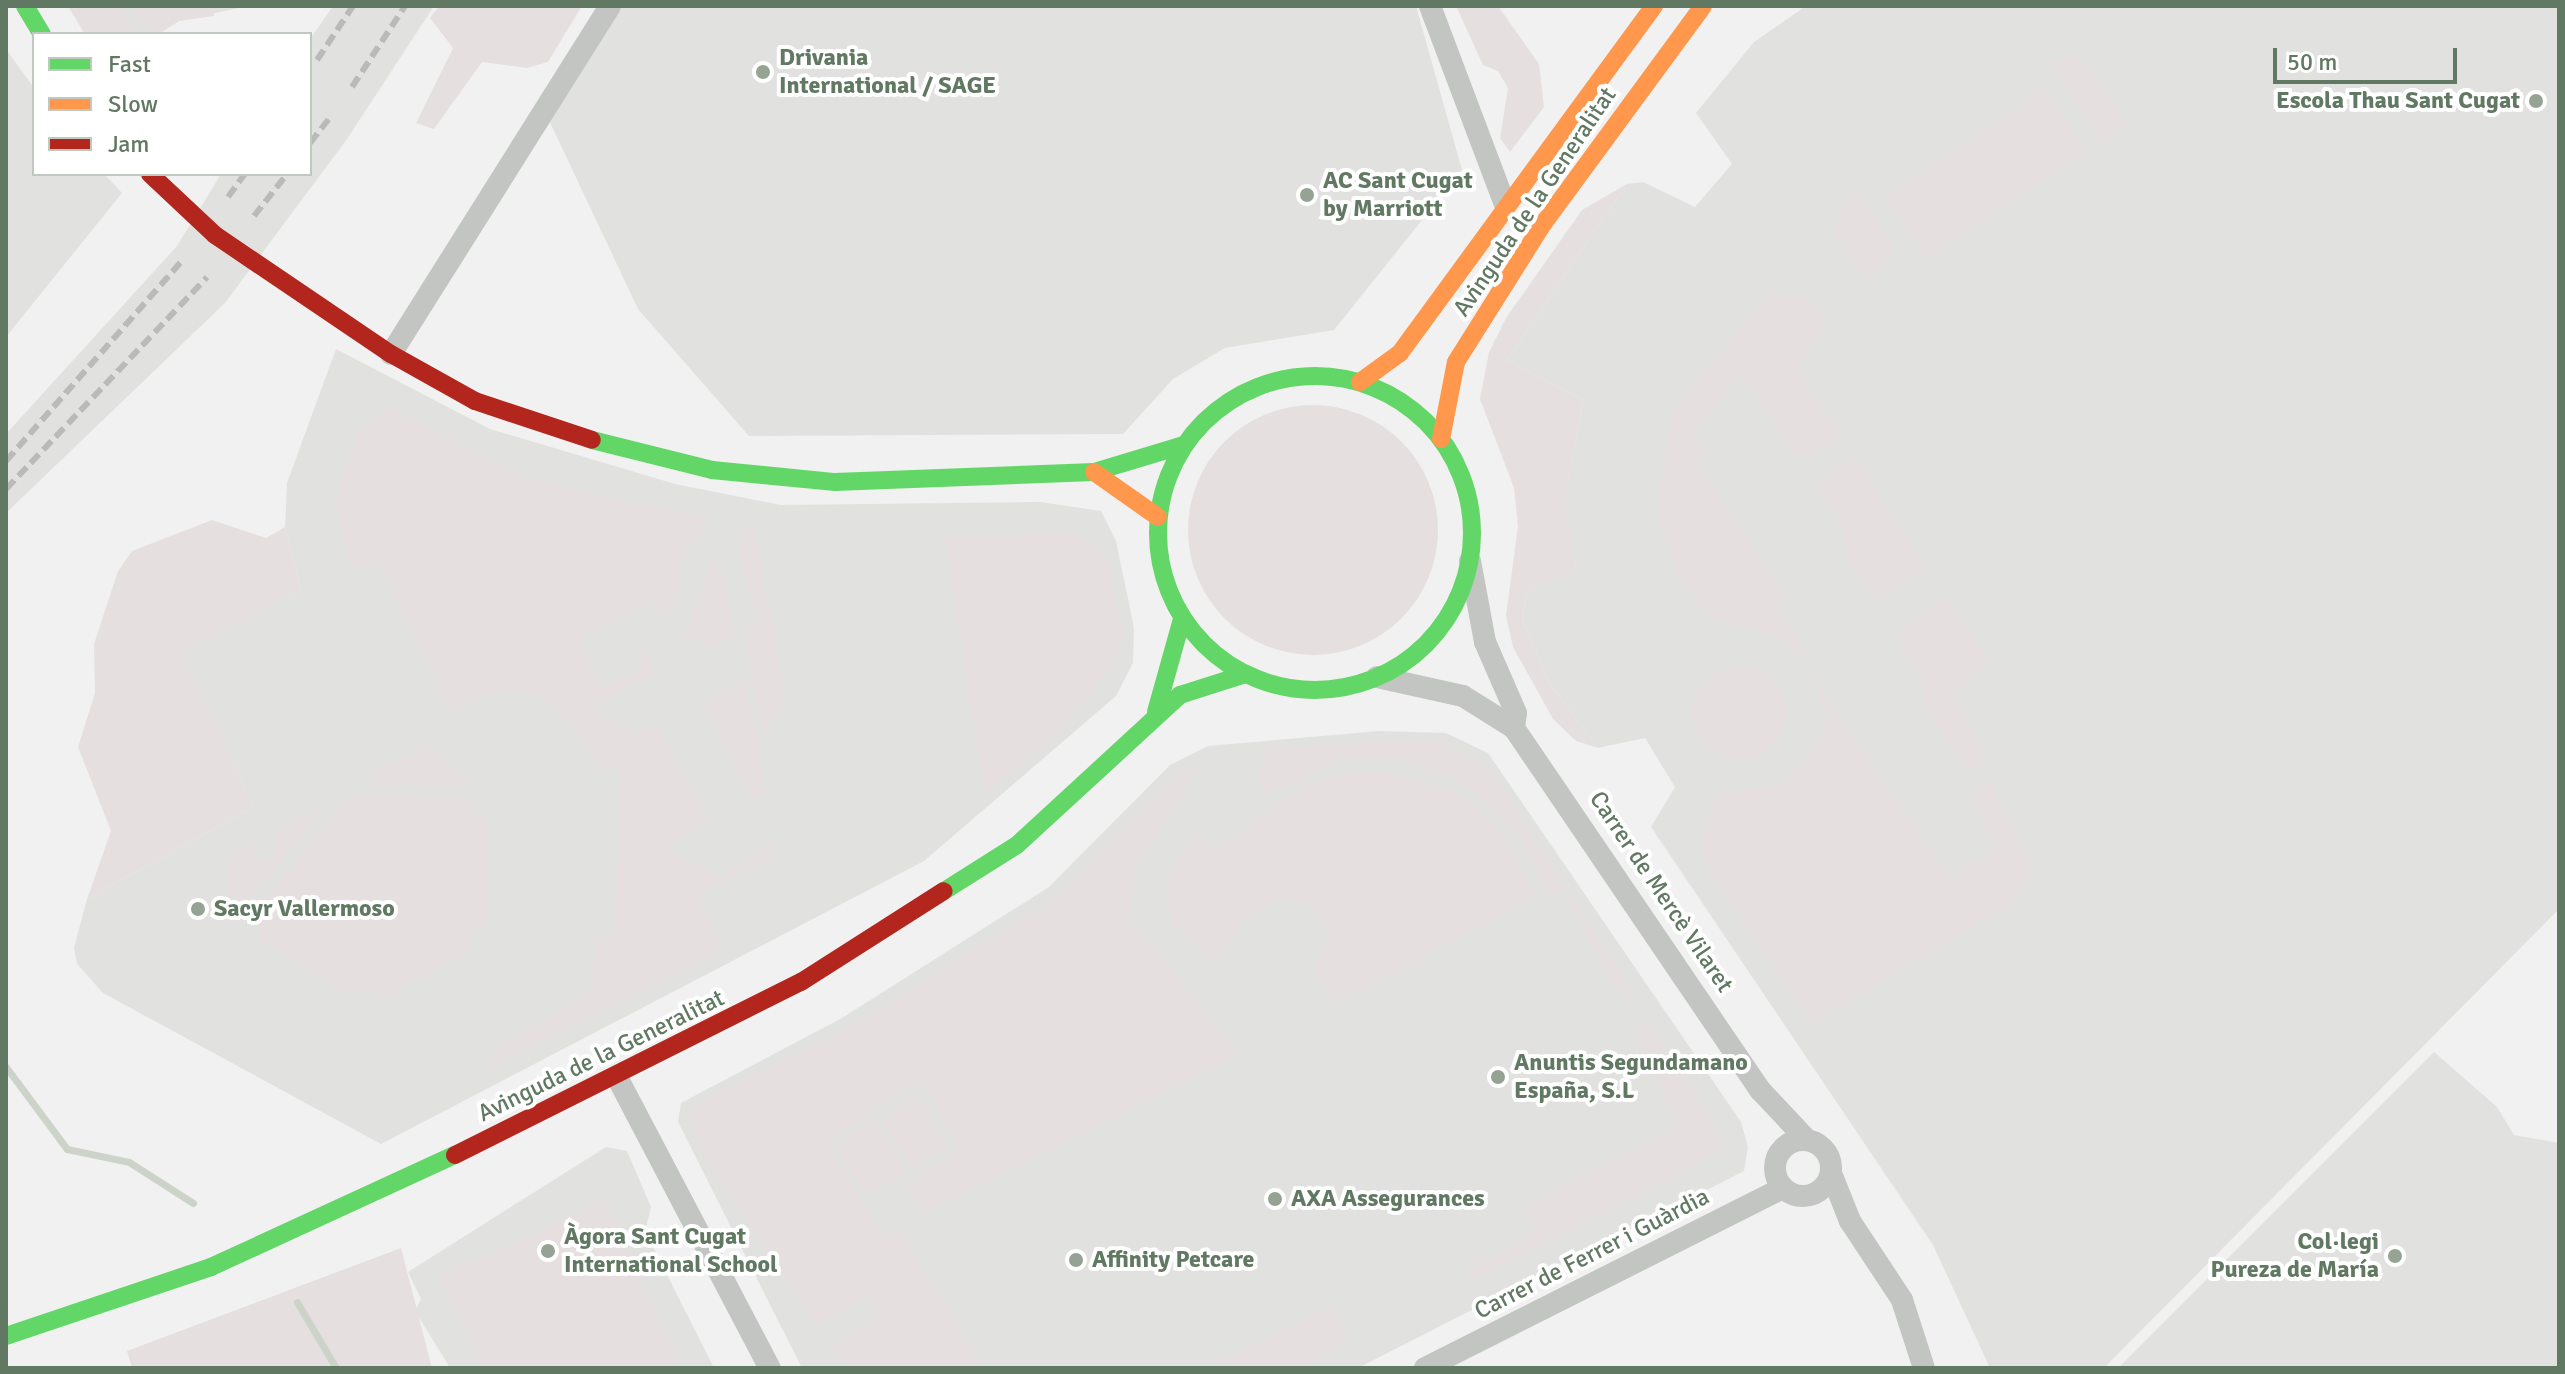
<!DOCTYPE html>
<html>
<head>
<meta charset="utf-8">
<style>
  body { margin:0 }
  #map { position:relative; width:2565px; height:1374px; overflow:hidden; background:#f2f1f1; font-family:Signika,sans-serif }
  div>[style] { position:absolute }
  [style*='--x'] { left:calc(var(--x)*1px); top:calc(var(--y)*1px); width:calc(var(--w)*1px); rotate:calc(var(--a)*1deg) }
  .built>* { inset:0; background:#e1e1df }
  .green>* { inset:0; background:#e5e0df; transform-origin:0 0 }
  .round { border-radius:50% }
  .stream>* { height:7px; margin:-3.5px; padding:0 3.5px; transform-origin:3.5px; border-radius:3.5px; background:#ccd3c9 }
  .street>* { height:22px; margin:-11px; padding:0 11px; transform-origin:11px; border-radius:11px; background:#c2c5c2 }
  .street>.ring { margin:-11px; padding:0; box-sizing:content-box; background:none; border:22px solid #c2c5c2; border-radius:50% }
  .fast>* { height:18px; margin:-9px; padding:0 9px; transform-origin:9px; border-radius:9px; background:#63d668 }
  .fast>.ring { margin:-9px; padding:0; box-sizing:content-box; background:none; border:18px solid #63d668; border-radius:50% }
  .slow>* { height:18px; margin:-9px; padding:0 9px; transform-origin:9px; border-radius:9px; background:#ff974d }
  .jam>* { height:18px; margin:-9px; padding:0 9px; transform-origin:9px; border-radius:9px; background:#b3261e }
  .rail>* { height:6px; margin-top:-3px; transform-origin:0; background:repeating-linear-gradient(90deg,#b9bbb9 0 12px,transparent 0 18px) }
  .dots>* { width:22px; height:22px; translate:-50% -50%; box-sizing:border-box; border:4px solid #fff; border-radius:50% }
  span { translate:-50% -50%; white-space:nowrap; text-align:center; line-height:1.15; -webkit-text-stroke:8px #fff; paint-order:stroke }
  .poi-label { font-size:24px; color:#617962; font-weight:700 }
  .left { translate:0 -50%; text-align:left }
  .right { translate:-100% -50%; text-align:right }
  .street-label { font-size:24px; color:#617962 }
  .frame { position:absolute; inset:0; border:8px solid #617962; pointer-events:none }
  .legend { position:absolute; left:32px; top:32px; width:280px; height:144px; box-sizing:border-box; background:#fff; border:2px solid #c0c9c0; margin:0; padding:10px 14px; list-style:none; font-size:24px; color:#617962 }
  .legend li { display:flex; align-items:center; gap:16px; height:40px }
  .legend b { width:40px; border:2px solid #c0c9c0 }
  .scale { position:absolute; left:2273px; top:48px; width:184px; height:36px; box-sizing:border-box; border:4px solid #617962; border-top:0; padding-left:10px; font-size:24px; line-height:28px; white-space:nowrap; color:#617962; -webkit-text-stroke:6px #fff; paint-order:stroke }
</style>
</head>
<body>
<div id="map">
  <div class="built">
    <i style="clip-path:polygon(68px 6px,248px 6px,179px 21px,159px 34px,85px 34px)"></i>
    <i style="clip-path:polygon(333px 6px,434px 6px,347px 139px,225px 303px,6px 513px,6px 434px,177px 246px,221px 174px,310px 174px,310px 39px)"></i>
    <i style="clip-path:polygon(610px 6px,1416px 6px,1462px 170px,1334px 330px,1225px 348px,1173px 379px,1123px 434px,749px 436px,638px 309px,547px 116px)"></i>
    <i style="clip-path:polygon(1806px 6px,2559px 6px,2559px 909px,2104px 1368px,1990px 1368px,1933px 1245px,1651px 827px,1675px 787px,1645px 738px,1598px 748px,1549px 683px,1522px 619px,1527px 591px,1576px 569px,1564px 503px,1583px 400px,1507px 360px,1627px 184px,1643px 182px,1695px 207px,1732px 164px,1696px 113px,1754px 42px)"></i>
    <i style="clip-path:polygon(6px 49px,34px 88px,34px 174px,104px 174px,122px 193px,6px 337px)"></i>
    <i style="clip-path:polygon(336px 349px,490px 429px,675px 484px,781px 505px,1040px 502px,1101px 511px,1116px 541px,1134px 628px,1133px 663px,1116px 696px,924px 861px,381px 1144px,103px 993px,77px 964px,74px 948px,87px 899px,253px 807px,183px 650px,301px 590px,285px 527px,287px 483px)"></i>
    <i style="clip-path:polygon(1379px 731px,1446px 733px,1488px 753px,1741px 1122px,1748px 1147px,1744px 1171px,1358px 1368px,802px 1368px,678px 1122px,681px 1103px,842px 1018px,1049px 887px,1170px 765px,1208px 746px)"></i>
    <i style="clip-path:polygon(2434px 1052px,2497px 1107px,2514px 1135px,2559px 1143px,2559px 1368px,2118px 1368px)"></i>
    <i style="clip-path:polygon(606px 1147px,627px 1151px,651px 1207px,645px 1231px,714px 1368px,450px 1368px,415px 1311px,421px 1299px,408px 1272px)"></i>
  </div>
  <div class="green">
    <i style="clip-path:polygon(68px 6px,121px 6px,131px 34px,85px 34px)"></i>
    <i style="clip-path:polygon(135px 6px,213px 6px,214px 16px,179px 21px,157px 34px,137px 18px)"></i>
    <i style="clip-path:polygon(439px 6px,582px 6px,548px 62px,527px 68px,482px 62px,434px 129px,416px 123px,453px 48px,430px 18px)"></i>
    <i style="clip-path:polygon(1456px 6px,1498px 6px,1539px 64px,1544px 107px,1510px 152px,1500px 138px,1508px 88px,1498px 71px,1483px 65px)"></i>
    <i style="clip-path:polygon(2072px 55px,2090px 65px,2129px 126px,2102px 142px,2047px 60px)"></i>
    <i style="left:2044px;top:89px;width:76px;height:192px;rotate:56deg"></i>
    <i style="clip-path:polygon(1627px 184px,1507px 360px,1583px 400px,1565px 499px,1576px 570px,1527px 591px,1522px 619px,1549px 683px,1598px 748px,1576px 741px,1553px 719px,1513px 647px,1506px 616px,1518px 526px,1514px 488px,1480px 399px,1489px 352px,1506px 318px,1582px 210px)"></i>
    <i style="clip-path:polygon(1856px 190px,1894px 246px,1871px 281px,1845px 257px,1835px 228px,1844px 200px)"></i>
    <i style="clip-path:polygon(1770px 292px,1804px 297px,1827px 319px,1798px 370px,1842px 436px,1810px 457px,1794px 454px,1742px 373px,1694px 432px,1707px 454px,1696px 462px,1788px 598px,1778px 606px,1809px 654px,1801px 659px,1773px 635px,1708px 618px,1677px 572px,1657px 509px,1672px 411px)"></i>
    <i class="round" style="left:1188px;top:405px;width:250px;height:250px"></i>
    <i style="clip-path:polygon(387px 406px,524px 477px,707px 519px,705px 533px,684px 554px,675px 600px,663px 615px,656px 600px,579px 639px,601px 687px,642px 667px,637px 652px,644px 649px,656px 674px,590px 707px,636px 734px,658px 725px,710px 822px,664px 846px,721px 876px,773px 841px,775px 858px,698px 896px,724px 949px,489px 1068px,495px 1049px,589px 992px,597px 942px,616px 936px,620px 769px,600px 771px,576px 729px,548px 702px,513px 689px,447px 708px,382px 567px,372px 561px,353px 569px,335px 498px,357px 434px)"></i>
    <i style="clip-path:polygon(1856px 456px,1926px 567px,1879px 600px,1848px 563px,1844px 528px,1816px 483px)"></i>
    <i style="clip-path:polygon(212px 520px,266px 538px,285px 527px,301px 590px,184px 651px,253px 807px,87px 899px,111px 831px,78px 747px,95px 693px,94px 644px,118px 571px,132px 551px)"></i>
    <i style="clip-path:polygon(736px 527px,755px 528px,786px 697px,763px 737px,744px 631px,755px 620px)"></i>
    <i style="clip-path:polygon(1077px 533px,1107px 555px,1123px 637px,1113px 668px,1056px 734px,985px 796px,945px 535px)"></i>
    <i style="clip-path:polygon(712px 558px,722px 568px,736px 634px,712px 649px,696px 639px,681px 643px,678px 632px,689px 626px)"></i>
    <i style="clip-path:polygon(1947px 596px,1991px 660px,1954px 696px,1986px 760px,1967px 772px,1923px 708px,1921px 677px,1894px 634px)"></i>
    <i class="round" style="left:1693px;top:666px;width:94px;height:94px"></i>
    <i style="clip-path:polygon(1814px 675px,1951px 879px,1997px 849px,1970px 796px,1991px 781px,2032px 867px,2016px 902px,1812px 1023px,1707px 866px,1701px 838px,1717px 792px,1777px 786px,1816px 746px,1826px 722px)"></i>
    <i style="clip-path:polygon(746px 680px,767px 792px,750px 800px,703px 702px)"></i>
    <i style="clip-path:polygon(1376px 741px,1441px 742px,1488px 766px,1637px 995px,1623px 1001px,1563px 891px,1549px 896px,1518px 834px,1457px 779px,1404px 760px,1345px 759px,1264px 796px,1257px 775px,1269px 748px)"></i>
    <i style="clip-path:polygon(428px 747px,473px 784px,370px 786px,369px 771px)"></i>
    <i style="clip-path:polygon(1203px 762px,1135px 870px,1132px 919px,1239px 1054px,921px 1215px,904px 1182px,960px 1152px,920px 1077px,827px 1144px,886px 1236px,899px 1229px,985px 1368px,849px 1368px,831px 1344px,878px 1316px,870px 1298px,817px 1325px,698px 1145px,690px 1116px,698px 1102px,839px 1033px,1059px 895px,1173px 778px)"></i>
    <i style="clip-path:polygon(1379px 772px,1452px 790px,1478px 808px,1502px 833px,1537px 896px,1333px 1005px,1315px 971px,1328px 933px,1310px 903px,1289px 898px,1265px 908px,1239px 926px,1217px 965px,1173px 925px,1165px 885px,1195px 833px,1218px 849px,1293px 793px,1338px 774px)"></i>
    <i style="clip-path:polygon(349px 794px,474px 798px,475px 810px,489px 819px,488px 923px,469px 933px,470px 953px,380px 999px,364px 988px,352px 996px,260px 941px,261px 927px,250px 920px)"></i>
    <i style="clip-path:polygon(327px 805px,238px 913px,226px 905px,230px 854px,256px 838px,257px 859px,273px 860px,276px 830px)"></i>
    <i style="clip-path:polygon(1650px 1020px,1729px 1148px,1473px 1280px,1466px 1269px,1535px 1233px,1523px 1207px,1679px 1126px,1633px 1031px)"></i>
    <i style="left:918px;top:1096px;width:59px;height:42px;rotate:60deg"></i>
    <i style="left:876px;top:1121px;width:59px;height:47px;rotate:58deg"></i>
    <i style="clip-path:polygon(606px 1201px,682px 1368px,482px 1368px,440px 1276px)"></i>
    <i style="clip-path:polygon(401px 1248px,432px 1368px,132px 1368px,127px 1351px)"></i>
    <i style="clip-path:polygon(1331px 1305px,1348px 1342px,1308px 1362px,1311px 1368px,1204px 1368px)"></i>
  </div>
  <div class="stream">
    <i style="--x:6;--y:1067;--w:102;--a:53.4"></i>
    <i style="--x:67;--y:1149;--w:63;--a:11.8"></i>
    <i style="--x:129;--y:1162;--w:76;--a:32.6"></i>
    <i style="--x:297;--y:1302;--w:77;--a:59.4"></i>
  </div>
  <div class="street">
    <i style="--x:1430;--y:6;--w:212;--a:69.3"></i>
    <i style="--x:391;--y:354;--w:411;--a:-57.8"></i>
    <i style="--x:1470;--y:561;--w:82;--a:79.5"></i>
    <i style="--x:1485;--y:642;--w:77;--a:66.4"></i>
    <i style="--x:1516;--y:713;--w:15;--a:98"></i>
    <i style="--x:1377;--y:677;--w:88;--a:12.5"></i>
    <i style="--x:1463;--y:696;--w:60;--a:32.1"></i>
    <i style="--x:1514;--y:728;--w:438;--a:55.8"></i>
    <i style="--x:1760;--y:1090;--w:69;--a:46.8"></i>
    <i style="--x:618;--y:1079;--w:327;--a:62.3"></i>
    <i class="ring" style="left:1775px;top:1140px;width:34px;height:34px"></i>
    <i style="--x:1831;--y:1173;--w:52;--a:68.4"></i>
    <i style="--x:1850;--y:1221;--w:95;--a:56.6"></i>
    <i style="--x:1902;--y:1300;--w:71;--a:72.1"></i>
    <i style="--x:1425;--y:1368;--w:401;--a:-26.7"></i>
  </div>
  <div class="fast">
    <i style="--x:25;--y:6;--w:33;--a:59"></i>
    <i class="ring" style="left:1158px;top:376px;width:296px;height:296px"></i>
    <i style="--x:592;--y:440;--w:124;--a:14"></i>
    <i style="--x:712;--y:470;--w:124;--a:5.6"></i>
    <i style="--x:835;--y:482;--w:259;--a:-2.2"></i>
    <i style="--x:1094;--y:472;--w:94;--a:-16.7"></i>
    <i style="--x:1156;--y:712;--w:97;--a:-74.4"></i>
    <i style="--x:944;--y:891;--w:86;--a:-32.2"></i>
    <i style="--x:1017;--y:845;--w:222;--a:-42.6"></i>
    <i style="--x:1180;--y:695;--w:69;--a:-17.7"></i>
    <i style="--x:6;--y:1336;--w:216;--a:-18.6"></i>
    <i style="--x:211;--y:1267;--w:268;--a:-24.7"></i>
  </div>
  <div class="slow">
    <i style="--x:1360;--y:382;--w:49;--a:-35.9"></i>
    <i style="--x:1400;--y:353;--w:430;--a:-53.8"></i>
    <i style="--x:1441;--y:439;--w:78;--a:-79"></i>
    <i style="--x:1456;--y:362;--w:163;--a:-57.8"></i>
    <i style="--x:1543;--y:224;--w:270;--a:-53.7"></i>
    <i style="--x:1094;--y:472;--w:78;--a:35.1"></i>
  </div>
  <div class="jam">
    <i style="--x:150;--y:174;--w:89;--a:43.2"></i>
    <i style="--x:215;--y:235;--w:212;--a:34.1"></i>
    <i style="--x:391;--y:354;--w:96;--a:29.2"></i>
    <i style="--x:475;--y:401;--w:123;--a:18.4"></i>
    <i style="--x:455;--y:1155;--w:387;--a:-26.6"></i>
    <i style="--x:801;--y:982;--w:169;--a:-32.5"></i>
  </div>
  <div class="rail">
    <i style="--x:317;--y:60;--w:65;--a:-56.3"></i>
    <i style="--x:352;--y:87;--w:97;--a:-56.8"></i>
    <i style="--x:310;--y:143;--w:33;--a:-52"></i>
    <i style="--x:228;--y:197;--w:29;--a:-54"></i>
    <i style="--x:254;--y:216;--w:53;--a:-51.8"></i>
    <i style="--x:6;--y:461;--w:266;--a:-48.7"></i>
    <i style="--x:6;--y:489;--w:292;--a:-46.5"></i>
  </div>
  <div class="dots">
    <i style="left:763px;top:72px;background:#94a394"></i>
    <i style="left:2536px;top:101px;background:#94a394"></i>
    <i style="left:1307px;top:195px;background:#94a394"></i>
    <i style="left:198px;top:909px;background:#94a394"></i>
    <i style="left:1498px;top:1077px;background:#94a394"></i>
    <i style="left:1275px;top:1199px;background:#94a394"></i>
    <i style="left:548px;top:1251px;background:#94a394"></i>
    <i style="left:2395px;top:1256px;background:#94a394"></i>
    <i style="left:1076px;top:1260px;background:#94a394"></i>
  </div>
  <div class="poi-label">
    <span class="left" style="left:779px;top:72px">Drivania<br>International / SAGE</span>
    <span class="right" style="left:2520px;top:101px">Escola Thau Sant Cugat</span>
    <span class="left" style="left:1323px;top:195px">AC Sant Cugat<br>by Marriott</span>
    <span class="left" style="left:214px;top:909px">Sacyr Vallermoso</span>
    <span class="left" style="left:1514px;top:1077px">Anuntis Segundamano<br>España, S.L</span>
    <span class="left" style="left:1291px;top:1199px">AXA Assegurances</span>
    <span class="left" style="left:564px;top:1251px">Àgora Sant Cugat<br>International School</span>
    <span class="right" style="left:2379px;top:1256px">Col·legi<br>Pureza de María</span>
    <span class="left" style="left:1092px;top:1260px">Affinity Petcare</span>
  </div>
  <div class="street-label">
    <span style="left:1535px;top:202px;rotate:-56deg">Avinguda de la Generalitat</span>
    <span style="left:1661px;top:892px;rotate:56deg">Carrer de Mercè Vilaret</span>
    <span style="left:601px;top:1056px;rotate:-26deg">Avinguda de la Generalitat</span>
    <span style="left:1592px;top:1254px;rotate:-27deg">Carrer de Ferrer i Guàrdia</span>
  </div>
  <div class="frame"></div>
  <ul class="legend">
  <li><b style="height:10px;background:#63d668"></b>Fast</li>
  <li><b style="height:10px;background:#ff974d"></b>Slow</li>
  <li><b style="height:10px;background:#b3261e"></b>Jam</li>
  </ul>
  <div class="scale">50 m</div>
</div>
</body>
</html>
